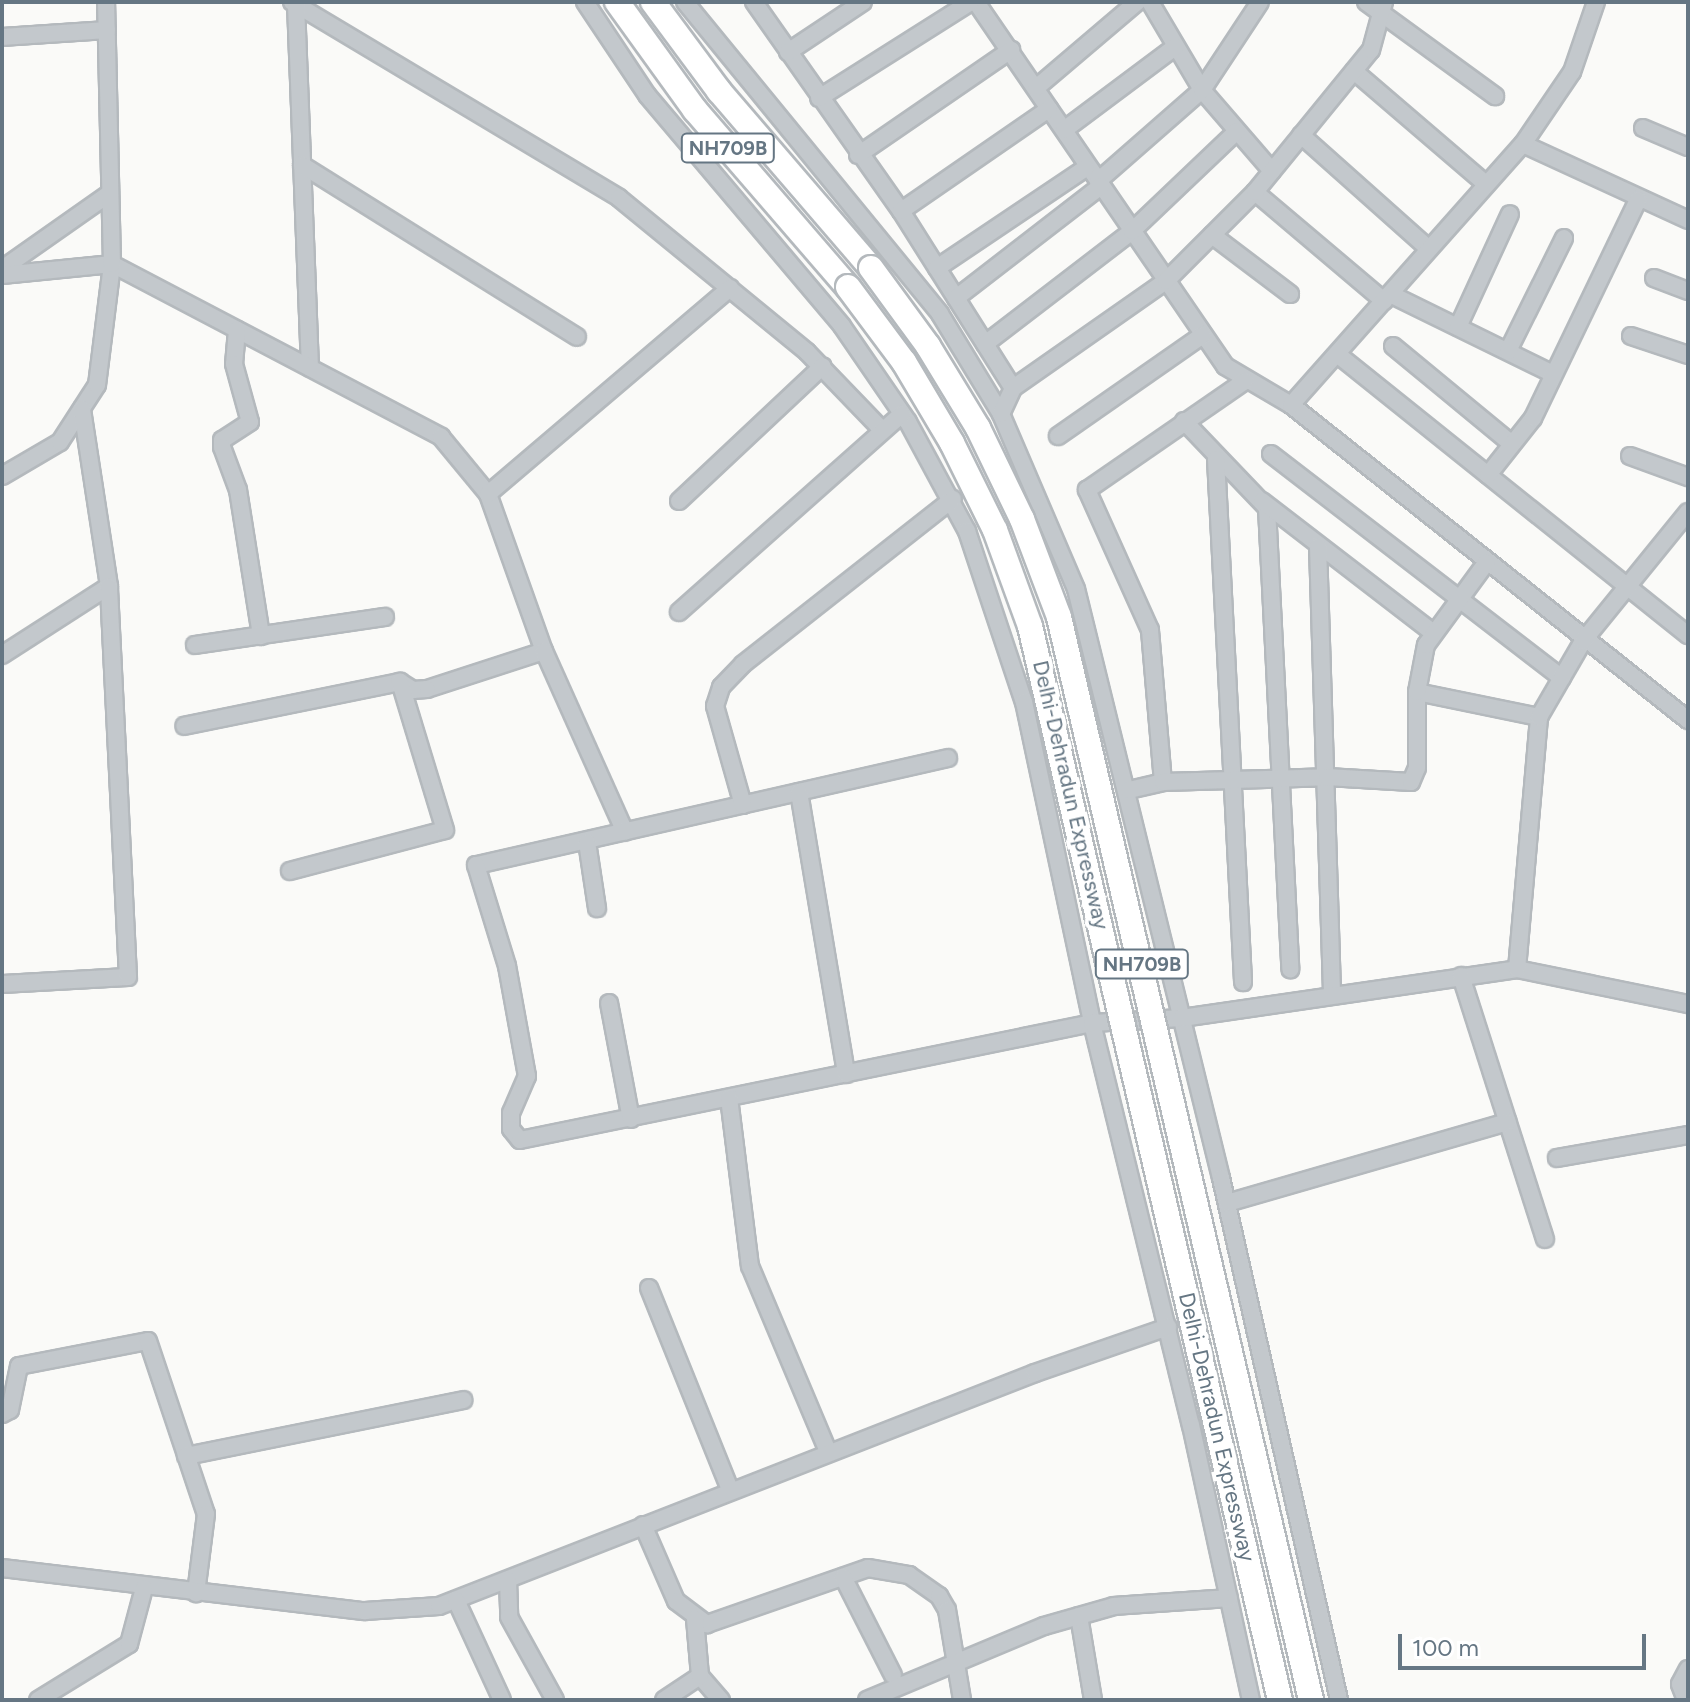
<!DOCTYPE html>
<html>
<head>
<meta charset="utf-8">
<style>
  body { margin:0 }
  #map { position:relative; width:1690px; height:1702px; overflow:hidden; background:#fafaf8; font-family:Figtree,sans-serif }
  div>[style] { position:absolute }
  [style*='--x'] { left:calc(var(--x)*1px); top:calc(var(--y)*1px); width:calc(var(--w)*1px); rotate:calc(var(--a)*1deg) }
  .roads { filter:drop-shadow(2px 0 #b4b9bd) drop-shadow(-2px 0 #b4b9bd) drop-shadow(0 2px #b4b9bd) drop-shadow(0 -2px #b4b9bd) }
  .minor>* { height:16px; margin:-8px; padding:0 8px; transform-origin:8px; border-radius:8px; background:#c3c8cc }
  .highway>* { height:24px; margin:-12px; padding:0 12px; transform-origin:12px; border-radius:12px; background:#fff }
  .bridges { filter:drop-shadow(2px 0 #b4b9bd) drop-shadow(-2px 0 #b4b9bd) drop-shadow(0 2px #b4b9bd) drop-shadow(0 -2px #b4b9bd) }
  .highway-bridge>* { height:24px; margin:-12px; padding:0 12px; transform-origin:12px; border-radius:12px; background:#fff }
  span { translate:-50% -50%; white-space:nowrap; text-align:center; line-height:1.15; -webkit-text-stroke:8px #fff; paint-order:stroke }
  .shield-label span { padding:2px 6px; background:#fff; border:2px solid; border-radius:6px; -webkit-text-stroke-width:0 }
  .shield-label { font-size:20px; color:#657683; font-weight:700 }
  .street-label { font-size:22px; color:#657683 }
  .frame { position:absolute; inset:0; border:4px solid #657683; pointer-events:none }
  .scale { position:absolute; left:1398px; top:1634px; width:248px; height:36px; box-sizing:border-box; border:4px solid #657683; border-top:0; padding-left:10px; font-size:24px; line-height:28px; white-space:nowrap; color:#657683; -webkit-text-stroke:6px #fff; paint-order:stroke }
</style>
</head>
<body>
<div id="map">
  <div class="roads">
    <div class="minor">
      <i style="--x:292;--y:2;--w:381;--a:30.9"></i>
      <i style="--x:619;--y:198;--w:243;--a:39.3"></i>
      <i style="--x:807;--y:352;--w:108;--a:46.1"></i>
      <i style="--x:585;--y:2;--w:112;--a:56.3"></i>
      <i style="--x:647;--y:95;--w:302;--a:49.8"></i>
      <i style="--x:842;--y:326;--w:116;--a:55.5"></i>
      <i style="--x:908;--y:422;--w:124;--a:61.6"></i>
      <i style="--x:967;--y:531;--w:180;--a:71.6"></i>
      <i style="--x:1024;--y:702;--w:328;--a:78"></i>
      <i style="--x:1092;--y:1023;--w:414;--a:76.2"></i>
      <i style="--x:1191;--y:1425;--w:281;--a:77.7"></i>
      <i style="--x:685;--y:2;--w:403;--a:50.7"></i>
      <i style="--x:940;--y:314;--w:117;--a:58.6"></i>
      <i style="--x:1001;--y:414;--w:190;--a:66.8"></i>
      <i style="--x:1076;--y:589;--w:607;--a:76.17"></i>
      <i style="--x:1221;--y:1178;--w:535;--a:77.26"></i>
      <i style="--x:754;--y:2;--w:256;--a:54.9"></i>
      <i style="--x:901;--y:211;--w:209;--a:57.7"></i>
      <i style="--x:976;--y:2;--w:441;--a:55.6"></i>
      <i style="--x:1225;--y:366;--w:77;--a:30.6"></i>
      <i style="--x:1291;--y:405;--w:507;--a:38.43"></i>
      <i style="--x:1150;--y:2;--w:102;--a:59.4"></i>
      <i style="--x:1202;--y:90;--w:107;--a:49.2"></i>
      <i style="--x:1366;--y:2;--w:160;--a:36.1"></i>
      <i style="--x:296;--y:4;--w:364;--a:87.8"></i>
      <i style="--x:2;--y:37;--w:105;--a:-3.8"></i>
      <i style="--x:788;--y:52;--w:90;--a:-33.7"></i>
      <i style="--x:1354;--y:71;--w:174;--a:40.6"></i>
      <i style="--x:1036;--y:88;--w:133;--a:-40.4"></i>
      <i style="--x:819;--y:98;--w:180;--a:-32.3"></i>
      <i style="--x:1643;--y:128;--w:49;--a:22.9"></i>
      <i style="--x:1064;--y:130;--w:139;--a:-36.8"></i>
      <i style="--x:1301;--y:135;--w:171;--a:41.7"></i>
      <i style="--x:1523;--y:144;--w:182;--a:24.7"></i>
      <i style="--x:858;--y:155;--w:186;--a:-34.5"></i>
      <i style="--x:302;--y:165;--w:324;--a:32"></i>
      <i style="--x:1098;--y:181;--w:138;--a:-41.2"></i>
      <i style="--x:1202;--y:90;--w:105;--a:-56.6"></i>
      <i style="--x:1255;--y:192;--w:169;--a:40.2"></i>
      <i style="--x:901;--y:211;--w:180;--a:-34.6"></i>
      <i style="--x:1212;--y:235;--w:98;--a:37.1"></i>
      <i style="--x:937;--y:268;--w:179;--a:-33.9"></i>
      <i style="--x:2;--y:269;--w:132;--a:-35.1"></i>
      <i style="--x:2;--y:275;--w:111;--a:-5.7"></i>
      <i style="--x:112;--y:264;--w:372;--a:27.7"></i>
      <i style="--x:441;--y:437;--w:74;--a:50.5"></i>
      <i style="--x:488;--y:494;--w:167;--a:70.4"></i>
      <i style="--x:544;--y:651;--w:123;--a:162"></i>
      <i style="--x:427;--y:689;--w:14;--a:176"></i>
      <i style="--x:413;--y:690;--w:15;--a:-148"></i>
      <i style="--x:400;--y:682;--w:220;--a:168.5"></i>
      <i style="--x:1654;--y:278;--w:36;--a:21"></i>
      <i style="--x:1390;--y:294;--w:182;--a:26.1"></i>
      <i style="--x:956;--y:298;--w:183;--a:-37.7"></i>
      <i style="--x:1458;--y:327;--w:124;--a:-65.3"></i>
      <i style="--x:237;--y:330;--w:34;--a:95"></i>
      <i style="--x:234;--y:364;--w:60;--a:74.6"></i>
      <i style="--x:250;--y:422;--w:33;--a:147"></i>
      <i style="--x:222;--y:440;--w:7;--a:90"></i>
      <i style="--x:222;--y:447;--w:46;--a:69.6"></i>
      <i style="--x:238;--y:490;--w:148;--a:81"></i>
      <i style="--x:1631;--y:336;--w:60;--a:18.4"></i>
      <i style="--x:985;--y:344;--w:185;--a:-37.5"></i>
      <i style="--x:1132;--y:231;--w:145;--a:-43.6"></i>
      <i style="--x:1393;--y:346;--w:154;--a:39.5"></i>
      <i style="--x:1508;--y:351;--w:126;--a:-63.6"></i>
      <i style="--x:1337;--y:354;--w:450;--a:38.7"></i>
      <i style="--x:1291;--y:405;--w:349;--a:-48.4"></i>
      <i style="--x:1523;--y:144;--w:87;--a:-55.8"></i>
      <i style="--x:1572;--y:72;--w:74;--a:-71.1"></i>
      <i style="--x:1001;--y:414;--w:29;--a:-65"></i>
      <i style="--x:1013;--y:388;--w:187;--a:-35"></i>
      <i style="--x:1166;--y:281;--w:126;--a:-45"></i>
      <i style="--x:1255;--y:192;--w:183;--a:-50.8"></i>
      <i style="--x:1371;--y:50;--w:50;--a:-74.8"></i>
      <i style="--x:1184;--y:421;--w:120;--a:46.3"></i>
      <i style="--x:1267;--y:508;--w:462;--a:87.1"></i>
      <i style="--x:1058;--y:436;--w:177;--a:-34.9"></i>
      <i style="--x:1271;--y:454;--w:367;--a:37.6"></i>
      <i style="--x:1630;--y:456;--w:62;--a:19.9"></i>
      <i style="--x:1216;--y:459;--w:524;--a:87.04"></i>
      <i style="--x:1488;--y:475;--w:73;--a:-51.7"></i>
      <i style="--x:1533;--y:418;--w:242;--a:-64.3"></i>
      <i style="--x:2;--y:476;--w:67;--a:-30.4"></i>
      <i style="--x:60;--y:442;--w:68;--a:-57"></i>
      <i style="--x:97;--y:385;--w:122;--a:-82.9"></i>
      <i style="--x:112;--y:264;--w:262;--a:-91.3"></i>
      <i style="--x:488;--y:494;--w:318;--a:-40.4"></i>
      <i style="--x:679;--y:501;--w:197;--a:-43.2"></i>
      <i style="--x:1262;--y:501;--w:215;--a:37.6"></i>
      <i style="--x:1318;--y:546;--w:448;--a:88.2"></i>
      <i style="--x:679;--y:612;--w:298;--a:-41.6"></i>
      <i style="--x:195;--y:645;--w:192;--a:-8.4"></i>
      <i style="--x:544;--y:651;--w:198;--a:65.9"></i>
      <i style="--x:2;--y:655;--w:127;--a:-32.8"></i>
      <i style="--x:109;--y:586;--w:179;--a:-98.7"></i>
      <i style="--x:1417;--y:692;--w:125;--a:11.6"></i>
      <i style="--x:948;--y:758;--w:484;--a:167.2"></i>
      <i style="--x:476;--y:865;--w:106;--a:72.9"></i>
      <i style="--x:507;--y:966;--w:112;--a:79.7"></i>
      <i style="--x:527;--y:1076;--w:40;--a:113.4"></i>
      <i style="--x:511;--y:1113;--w:16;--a:90"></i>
      <i style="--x:511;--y:1129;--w:14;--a:51"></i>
      <i style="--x:520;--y:1140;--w:584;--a:-11.56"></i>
      <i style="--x:1092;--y:1023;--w:90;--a:-3.2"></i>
      <i style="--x:1182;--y:1018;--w:339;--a:-8.3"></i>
      <i style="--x:1517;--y:969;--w:175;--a:11.6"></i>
      <i style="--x:1163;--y:782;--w:153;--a:-94.9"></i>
      <i style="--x:1150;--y:630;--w:154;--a:-114.2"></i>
      <i style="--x:1087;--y:490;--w:192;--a:-34.6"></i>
      <i style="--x:1129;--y:790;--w:35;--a:-13"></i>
      <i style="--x:1163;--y:782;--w:164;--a:-1.7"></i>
      <i style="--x:1327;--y:777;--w:84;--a:3.4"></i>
      <i style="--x:1411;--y:782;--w:15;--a:-67"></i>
      <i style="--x:1417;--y:768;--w:76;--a:-90"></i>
      <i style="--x:1417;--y:692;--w:48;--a:-79.2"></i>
      <i style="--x:1426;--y:645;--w:102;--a:-53.8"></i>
      <i style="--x:799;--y:792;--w:286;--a:80.5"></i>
      <i style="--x:743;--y:805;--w:103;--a:-105.8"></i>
      <i style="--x:715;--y:706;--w:20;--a:-72"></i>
      <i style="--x:721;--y:687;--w:32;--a:-46"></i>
      <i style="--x:743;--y:664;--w:267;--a:-38.2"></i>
      <i style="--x:587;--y:842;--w:67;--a:81.4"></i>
      <i style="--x:290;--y:871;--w:160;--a:-14.8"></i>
      <i style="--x:445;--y:830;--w:155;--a:-106.9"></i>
      <i style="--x:1517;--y:969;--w:253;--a:-85"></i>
      <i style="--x:1539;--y:717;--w:88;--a:-59.9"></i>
      <i style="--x:1583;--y:641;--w:166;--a:-50.9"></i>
      <i style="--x:1461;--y:976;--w:276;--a:72.3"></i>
      <i style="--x:2;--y:984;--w:126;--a:-3.2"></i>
      <i style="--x:128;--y:977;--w:391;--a:-92.8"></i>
      <i style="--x:609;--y:1003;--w:118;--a:79.3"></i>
      <i style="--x:729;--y:1098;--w:169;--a:82.9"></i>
      <i style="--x:750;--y:1266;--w:202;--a:67.2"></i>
      <i style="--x:1557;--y:1158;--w:133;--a:-10"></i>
      <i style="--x:1227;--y:1203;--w:292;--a:-16.1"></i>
      <i style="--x:649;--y:1288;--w:218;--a:68.1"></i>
      <i style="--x:2;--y:1414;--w:9;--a:-27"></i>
      <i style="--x:10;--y:1410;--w:45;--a:-78.4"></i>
      <i style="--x:19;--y:1366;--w:131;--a:-11"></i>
      <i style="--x:148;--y:1341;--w:182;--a:71.5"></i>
      <i style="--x:206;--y:1514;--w:80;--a:97.2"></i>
      <i style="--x:186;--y:1456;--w:283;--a:-11.4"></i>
      <i style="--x:643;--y:1525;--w:83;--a:66.5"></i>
      <i style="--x:676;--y:1601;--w:39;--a:37"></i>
      <i style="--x:707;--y:1624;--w:170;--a:-19.2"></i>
      <i style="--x:868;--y:1568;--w:42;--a:9.7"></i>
      <i style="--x:909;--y:1575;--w:37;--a:35"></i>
      <i style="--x:939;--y:1596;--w:16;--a:60"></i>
      <i style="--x:947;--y:1610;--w:91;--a:80.5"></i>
      <i style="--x:2;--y:1568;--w:366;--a:6.8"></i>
      <i style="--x:365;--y:1611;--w:74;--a:-3.9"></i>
      <i style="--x:439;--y:1606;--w:640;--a:-21.35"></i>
      <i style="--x:1035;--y:1373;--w:141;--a:-19.1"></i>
      <i style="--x:843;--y:1577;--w:110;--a:63"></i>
      <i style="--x:508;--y:1580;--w:37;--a:88"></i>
      <i style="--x:509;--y:1617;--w:95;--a:61"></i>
      <i style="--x:456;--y:1600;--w:110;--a:65.3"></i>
      <i style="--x:1079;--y:1616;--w:85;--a:80.5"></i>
      <i style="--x:700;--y:1676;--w:32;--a:49"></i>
      <i style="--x:38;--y:1700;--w:107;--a:-31.6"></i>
      <i style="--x:129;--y:1644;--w:58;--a:-75"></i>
      <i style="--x:664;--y:1700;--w:43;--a:-33.7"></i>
      <i style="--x:700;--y:1676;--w:57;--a:-95"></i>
      <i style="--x:867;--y:1700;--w:192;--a:-22.7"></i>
      <i style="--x:1044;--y:1626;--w:73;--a:-15.9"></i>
      <i style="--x:1114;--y:1606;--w:115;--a:-4"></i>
      <i style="--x:1686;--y:1700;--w:17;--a:-111"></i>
      <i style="--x:1680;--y:1684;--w:17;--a:-62"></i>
    </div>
    <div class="highway">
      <i style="--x:617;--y:2;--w:133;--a:54.2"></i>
      <i style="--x:695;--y:110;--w:234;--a:49.2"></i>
      <i style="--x:653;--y:2;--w:111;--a:53.4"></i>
      <i style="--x:719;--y:91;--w:233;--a:49.3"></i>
    </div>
  </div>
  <div class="bridges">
    <div class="highway-bridge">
      <i style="--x:871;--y:268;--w:97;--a:53.8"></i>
      <i style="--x:928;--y:346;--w:96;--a:58.6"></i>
      <i style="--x:978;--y:428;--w:101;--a:64.2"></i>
      <i style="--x:1022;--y:519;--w:105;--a:69.3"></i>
      <i style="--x:1059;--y:617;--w:1112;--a:76.9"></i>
      <i style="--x:848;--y:287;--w:94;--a:53.3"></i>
      <i style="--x:904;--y:362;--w:94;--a:59.3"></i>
      <i style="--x:952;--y:443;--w:97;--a:63.7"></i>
      <i style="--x:995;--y:530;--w:102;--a:70"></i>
      <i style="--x:1030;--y:626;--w:1103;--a:76.9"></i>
    </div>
  </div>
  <div class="shield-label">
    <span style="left:728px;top:148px">NH709B</span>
    <span style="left:1142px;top:964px">NH709B</span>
  </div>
  <div class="street-label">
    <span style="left:1071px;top:795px;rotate:77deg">Delhi-Dehradun Expressway</span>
    <span style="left:1217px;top:1427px;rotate:77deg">Delhi-Dehradun Expressway</span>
  </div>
  <div class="frame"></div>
  <div class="scale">100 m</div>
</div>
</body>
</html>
